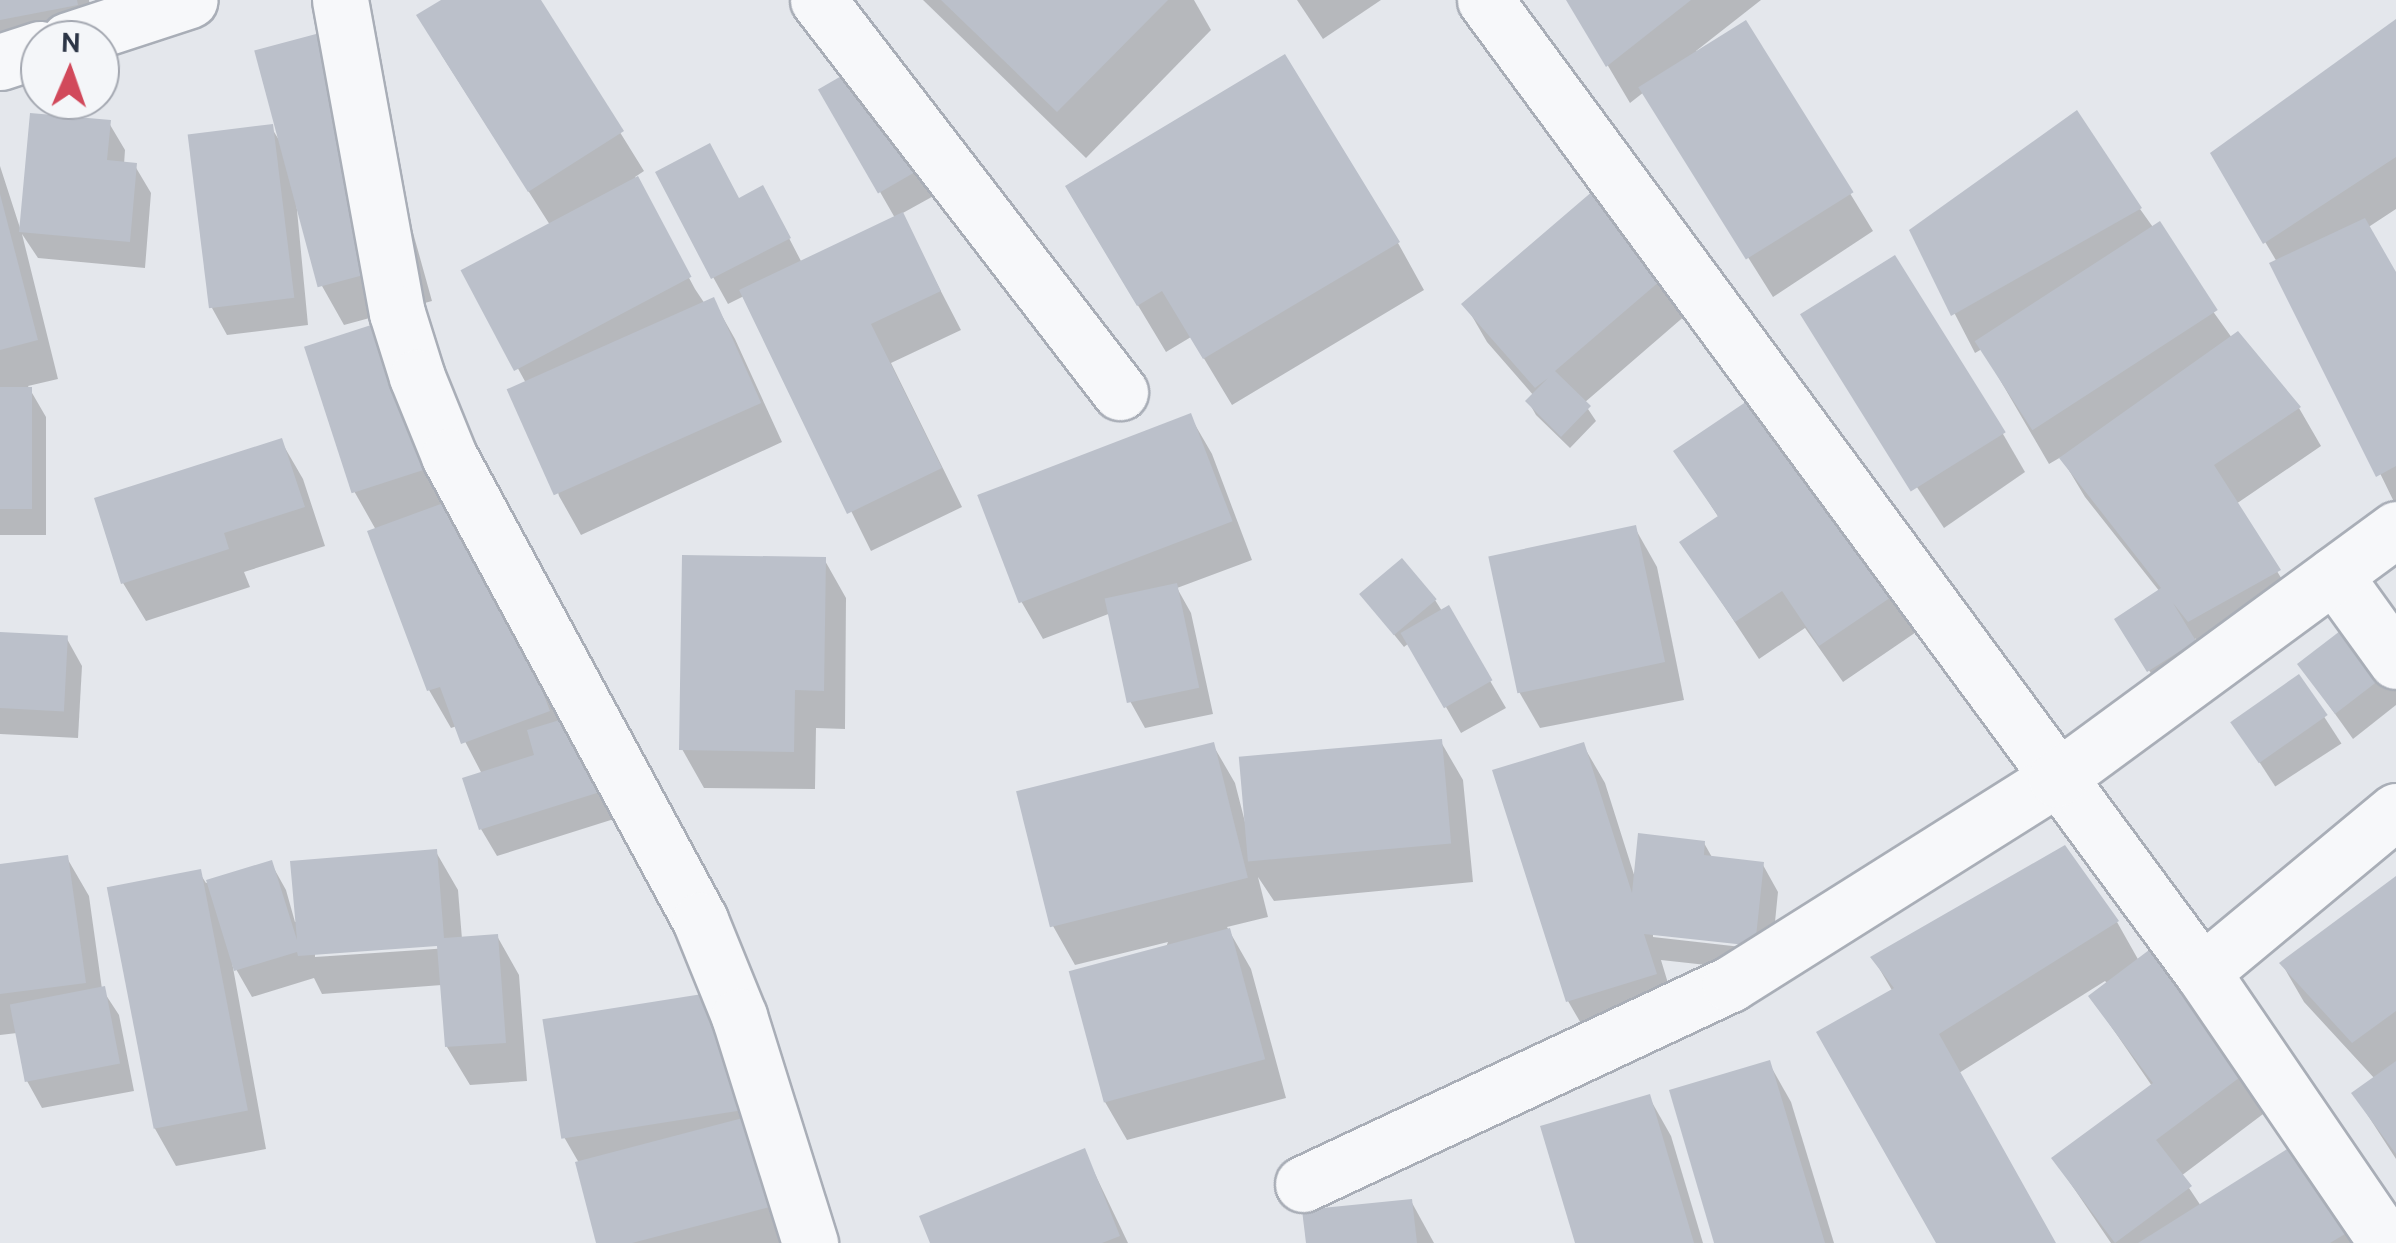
<!DOCTYPE html>
<html>
<head>
<meta charset="utf-8">
<style>
  body { margin:0 }
  #map { position:relative; width:2396px; height:1243px; overflow:hidden; background:#e4e7ec; font-family:Cabin,sans-serif }
  div>[style] { position:absolute }
  [style*='--x'] { left:calc(var(--x)*1px); top:calc(var(--y)*1px); width:calc(var(--w)*1px); rotate:calc(var(--a)*1deg) }
  .shadow>* { inset:0; background:#0003; transform-origin:0 0 }
  .building>* { inset:0; background:#bbc0ca; transform-origin:0 0 }
  .roads { filter:drop-shadow(2px 0 #a9aeb7) drop-shadow(-2px 0 #a9aeb7) drop-shadow(0 2px #a9aeb7) drop-shadow(0 -2px #a9aeb7) }
  .street>* { height:55px; margin:-27.5px; padding:0 27.5px; transform-origin:27.5px; border-radius:27.5px; background:#f7f8fa }
  span { translate:-50% -50%; white-space:nowrap; text-align:center; line-height:1.15; -webkit-text-stroke:9px #f4f6f9; paint-order:stroke }
  .north { position:absolute; left:20px; top:20px; width:100px; height:100px; box-sizing:border-box; background:#f4f6f9; border:2px solid #a4a8b1; border-radius:50%; rotate:2deg; font-size:28px; font-weight:700; line-height:40px; text-align:center; color:#2b3445 }
  .north::after { content:''; display:block; margin:auto; width:35px; height:45px; background:#d1495b; clip-path:polygon(50% 0,100% 100%,50% 72%,0 100%) }
</style>
</head>
<body>
<div id="map">
  <div class="shadow">
    <i style="clip-path:polygon(0 0,89px 0,97px 40px,0 62px)"></i>
    <i style="clip-path:polygon(445px 0,538px 0,644px 171px,635px 177px,695px 289px,705px 304px,713px 300px,735px 339px,782px 442px,581px 535px,559px 496px,527px 385px,464px 270px,550px 225px,441px 54px)"></i>
    <i style="clip-path:polygon(923px 0,1194px 0,1211px 30px,1086px 158px)"></i>
    <i style="clip-path:polygon(1297px 0,1381px 0,1323px 39px)"></i>
    <i style="clip-path:polygon(1569px 0,1761px 0,1696px 51px,1698px 55px,1746px 23px,1873px 231px,1773px 297px,1644px 92px,1630px 103px)"></i>
    <i style="clip-path:polygon(2396px 22px,2396px 209px,2367px 228px,2396px 277px,2396px 506px,2277px 262px,2213px 154px)"></i>
    <i style="clip-path:polygon(367px 67px,432px 301px,344px 325px,322px 286px,295px 189px,308px 325px,227px 335px,212px 308px,271px 127px,279px 140px)"></i>
    <i style="clip-path:polygon(821px 89px,948px 188px,901px 214px,961px 330px,891px 363px,962px 507px,871px 551px,744px 296px,728px 304px,713px 277px,739px 201px,777px 215px,802px 263px,895px 218px)"></i>
    <i style="clip-path:polygon(109px 123px,125px 150px,124px 165px,135px 166px,151px 193px,145px 268px,38px 258px,22px 234px,58px 379px,28px 386px,46px 417px,46px 535px,0 535px,0 166px,21px 231px)"></i>
    <i style="clip-path:polygon(2140px 209px,2232px 338px,2299px 408px,2321px 446px,2236px 504px,2300px 609px,2212px 659px,2195px 638px,2202px 655px,2157px 683px,2117px 619px,2160px 592px,2085px 497px,2061px 457px,2049px 464px,1982px 349px,1975px 353px,1912px 231px)"></i>
    <i style="clip-path:polygon(1095px 234px,1398px 243px,1424px 290px,1232px 405px,1191px 337px,1166px 352px)"></i>
    <i style="clip-path:polygon(1665px 276px,1687px 314px,1584px 403px,1596px 421px,1570px 448px,1536px 415px,1528px 401px,1534px 396px,1487px 342px,1465px 304px)"></i>
    <i style="clip-path:polygon(1803px 315px,2003px 434px,2025px 472px,1944px 528px)"></i>
    <i style="clip-path:polygon(308px 348px,489px 535px,560px 722px,591px 745px,614px 819px,497px 856px,481px 829px,482px 774px,457px 726px,451px 728px,429px 690px,376px 530px,354px 491px)"></i>
    <i style="clip-path:polygon(1767px 390px,1925px 626px,1843px 682px,1805px 628px,1759px 659px,1682px 542px,1719px 518px,1677px 452px)"></i>
    <i style="clip-path:polygon(1190px 416px,1212px 454px,1252px 560px,1177px 588px,1191px 613px,1213px 714px,1145px 728px,1130px 701px,1111px 613px,1043px 639px,1021px 601px)"></i>
    <i style="clip-path:polygon(281px 441px,303px 479px,325px 546px,244px 572px,250px 587px,146px 621px,123px 583px,97px 500px)"></i>
    <i style="clip-path:polygon(1635px 528px,1657px 567px,1684px 700px,1540px 728px,1518px 690px)"></i>
    <i style="clip-path:polygon(824px 559px,846px 598px,845px 729px,816px 728px,815px 789px,704px 788px,682px 749px)"></i>
    <i style="clip-path:polygon(1363px 596px,1435px 600px,1442px 611px,1448px 609px,1506px 708px,1461px 733px,1409px 643px,1404px 647px)"></i>
    <i style="clip-path:polygon(0 634px,67px 639px,82px 666px,78px 738px,0 734px)"></i>
    <i style="clip-path:polygon(2396px 638px,2396px 705px,2353px 739px,2300px 665px)"></i>
    <i style="left:2299px;top:678px;width:78px;height:79px;rotate:57deg"></i>
    <i style="clip-path:polygon(1441px 742px,1463px 780px,1473px 882px,1274px 901px,1258px 877px,1268px 917px,1227px 927px,1251px 969px,1286px 1098px,1127px 1140px,1105px 1102px,1168px 942px,1075px 965px,1053px 926px,1213px 745px,1235px 783px,1245px 822px)"></i>
    <i style="clip-path:polygon(evenodd,1583px 745px,1605px 783px,1636px 881px,1704px 843px,1713px 859px,1763px 865px,1778px 892px,1770px 972px,1661px 960px,1677px 1013px,1590px 1039px,1568px 1001px,1583px 745px,1653px 932px,1768px 945px,1768px 950px,1653px 937px,1653px 932px)"></i>
    <i style="clip-path:polygon(evenodd,436px 852px,458px 890px,462px 939px,497px 936px,519px 975px,527px 1081px,470px 1085px,447px 1047px,442px 985px,322px 994px,314px 978px,252px 997px,232px 962px,266px 1149px,176px 1166px,154px 1127px,199px 872px,206px 883px,271px 863px,286px 890px,295px 922px,436px 852px,449px 943px,449px 948px,315px 957px,315px 952px,449px 943px)"></i>
    <i style="clip-path:polygon(67px 858px,89px 896px,102px 989px,119px 1015px,134px 1091px,42px 1108px,27px 1081px,17px 1033px,0 1035px,0 867px)"></i>
    <i style="clip-path:polygon(2396px 879px,2396px 1159px,2354px 1094px,2375px 1079px,2304px 1002px,2282px 964px)"></i>
    <i style="clip-path:polygon(2117px 922px,2139px 961px,2279px 1102px,2181px 1176px,2201px 1206px,2294px 1148px,2354px 1243px,2111px 1243px,2054px 1159px,2152px 1086px,2091px 997px,2108px 984px,2105px 981px,1959px 1073px,2054px 1243px,1939px 1243px,1893px 992px,1873px 958px)"></i>
    <i style="clip-path:polygon(733px 992px,803px 1243px,598px 1243px,579px 1163px,564px 1137px)"></i>
    <i style="clip-path:polygon(1769px 1063px,1791px 1102px,1834px 1243px,1717px 1243px)"></i>
    <i style="clip-path:polygon(1649px 1097px,1671px 1136px,1703px 1243px,1577px 1243px)"></i>
    <i style="clip-path:polygon(1084px 1151px,1128px 1243px,932px 1243px)"></i>
    <i style="clip-path:polygon(1411px 1201px,1434px 1243px,1308px 1243px)"></i>
  </div>
  <div class="building">
    <i style="clip-path:polygon(0 0,77px 0,78px 5px,0 20px)"></i>
    <i style="clip-path:polygon(441px 0,541px 0,624px 131px,528px 192px,416px 15px)"></i>
    <i style="clip-path:polygon(941px 0,1168px 0,1057px 112px)"></i>
    <i style="clip-path:polygon(1566px 0,1691px 0,1606px 67px)"></i>
    <i style="clip-path:polygon(2396px 19px,2396px 157px,2263px 244px,2210px 153px)"></i>
    <i style="left:1746px;top:20px;width:203px;height:127px;rotate:58deg"></i>
    <i style="left:346px;top:26px;width:245px;height:95px;rotate:75deg"></i>
    <i style="clip-path:polygon(1285px 54px,1400px 242px,1203px 359px,1162px 291px,1137px 306px,1065px 186px)"></i>
    <i style="left:876px;top:56px;width:120px;height:67px;rotate:60deg"></i>
    <i style="clip-path:polygon(2077px 110px,2142px 208px,1951px 316px,1909px 230px)"></i>
    <i style="clip-path:polygon(30px 113px,111px 120px,107px 160px,137px 163px,130px 242px,19px 232px)"></i>
    <i style="left:273px;top:124px;width:175px;height:86px;rotate:83deg"></i>
    <i style="clip-path:polygon(710px 143px,739px 198px,763px 185px,791px 238px,711px 279px,655px 172px)"></i>
    <i style="left:638px;top:176px;width:114px;height:201px;rotate:62deg"></i>
    <i style="clip-path:polygon(1594px 190px,1667px 275px,1555px 371px,1591px 406px,1561px 437px,1525px 401px,1548px 378px,1535px 388px,1461px 304px)"></i>
    <i style="clip-path:polygon(0 194px,38px 340px,0 350px)"></i>
    <i style="clip-path:polygon(903px 212px,941px 291px,871px 324px,942px 468px,847px 514px,739px 290px)"></i>
    <i style="clip-path:polygon(2365px 218px,2396px 272px,2396px 466px,2376px 477px,2269px 263px)"></i>
    <i style="left:2160px;top:221px;width:106px;height:221px;rotate:57deg"></i>
    <i style="left:1895px;top:255px;width:209px;height:112px;rotate:58deg"></i>
    <i style="left:714px;top:297px;width:116px;height:227px;rotate:66deg"></i>
    <i style="left:402px;top:315px;width:154px;height:103px;rotate:72deg"></i>
    <i style="clip-path:polygon(2238px 331px,2301px 407px,2214px 465px,2281px 570px,2188px 622px,2173px 603px,2196px 641px,2147px 672px,2114px 619px,2161px 588px,2059px 458px)"></i>
    <i style="left:0;top:387px;width:32px;height:122px"></i>
    <i style="clip-path:polygon(1768px 387px,1906px 587px,1819px 646px,1782px 591px,1735px 622px,1679px 542px,1718px 516px,1673px 451px)"></i>
    <i style="left:1191px;top:413px;width:116px;height:229px;rotate:69deg"></i>
    <i style="clip-path:polygon(282px 438px,305px 507px,224px 533px,229px 549px,121px 584px,94px 498px)"></i>
    <i style="clip-path:polygon(468px 494px,550px 711px,461px 744px,440px 687px,427px 691px,367px 531px)"></i>
    <i style="left:1636px;top:525px;width:140px;height:151px;rotate:78deg"></i>
    <i style="clip-path:polygon(682px 555px,826px 557px,824px 691px,795px 690px,794px 752px,679px 750px)"></i>
    <i style="left:1402px;top:558px;width:54px;height:56px;rotate:50deg"></i>
    <i style="left:1177px;top:583px;width:107px;height:74px;rotate:78deg"></i>
    <i style="left:1449px;top:605px;width:87px;height:56px;rotate:60deg"></i>
    <i style="clip-path:polygon(2374px 605px,2396px 667px,2335px 714px,2297px 664px)"></i>
    <i style="left:0;top:632px;width:68px;height:76px;rotate:3deg"></i>
    <i style="left:2299px;top:674px;width:50px;height:84px;rotate:55deg"></i>
    <i style="clip-path:polygon(576px 715px,600px 792px,479px 830px,462px 778px,534px 755px,527px 730px)"></i>
    <i style="left:1442px;top:739px;width:105px;height:204px;rotate:85deg"></i>
    <i style="left:1214px;top:742px;width:140px;height:204px;rotate:76deg"></i>
    <i style="clip-path:polygon(1584px 742px,1632px 893px,1638px 833px,1705px 841px,1704px 855px,1764px 862px,1755px 946px,1644px 934px,1657px 974px,1566px 1002px,1492px 770px)"></i>
    <i style="clip-path:polygon(2065px 845px,2119px 921px,1939px 1034px,2056px 1243px,1936px 1243px,1816px 1032px,1894px 988px,1870px 957px)"></i>
    <i style="clip-path:polygon(437px 849px,444px 938px,498px 934px,506px 1043px,445px 1047px,437px 946px,298px 956px,297px 952px,234px 971px,206px 880px,272px 860px,297px 940px,290px 861px)"></i>
    <i style="clip-path:polygon(68px 855px,86px 983px,0 994px,0 864px)"></i>
    <i style="left:201px;top:869px;width:246px;height:96px;rotate:79deg"></i>
    <i style="clip-path:polygon(2396px 876px,2396px 1011px,2352px 1043px,2279px 963px)"></i>
    <i style="left:1230px;top:928px;width:136px;height:167px;rotate:75deg"></i>
    <i style="clip-path:polygon(2165px 938px,2259px 1063px,2156px 1140px,2192px 1186px,2115px 1243px,2051px 1158px,2153px 1083px,2088px 996px)"></i>
    <i style="left:105px;top:986px;width:79px;height:97px;rotate:79deg"></i>
    <i style="left:734px;top:989px;width:121px;height:194px;rotate:81deg"></i>
    <i style="clip-path:polygon(1770px 1060px,1825px 1243px,1714px 1243px,1669px 1090px)"></i>
    <i style="clip-path:polygon(2396px 1061px,2396px 1154px,2351px 1093px)"></i>
    <i style="clip-path:polygon(1650px 1094px,1694px 1243px,1575px 1243px,1540px 1126px)"></i>
    <i style="clip-path:polygon(758px 1114px,781px 1204px,632px 1243px,596px 1243px,575px 1162px)"></i>
    <i style="clip-path:polygon(2295px 1144px,2350px 1231px,2330px 1243px,2138px 1243px)"></i>
    <i style="clip-path:polygon(1085px 1148px,1120px 1236px,1102px 1243px,930px 1243px,919px 1216px)"></i>
    <i style="clip-path:polygon(1412px 1199px,1417px 1243px,1306px 1243px,1302px 1210px)"></i>
  </div>
  <div class="roads">
    <div class="street">
      <i style="--x:340;--y:0;--w:318;--a:79.7"></i>
      <i style="--x:397;--y:313;--w:67;--a:72.6"></i>
      <i style="--x:417;--y:377;--w:85;--a:67.9"></i>
      <i style="--x:449;--y:456;--w:528;--a:61.59"></i>
      <i style="--x:700;--y:920;--w:104;--a:67.9"></i>
      <i style="--x:739;--y:1016;--w:238;--a:72.6"></i>
      <i style="--x:818;--y:0;--w:495;--a:52.4"></i>
      <i style="--x:1485;--y:0;--w:1208;--a:53.59"></i>
      <i style="--x:2202;--y:972;--w:328;--a:55.7"></i>
      <i style="--x:68;--y:40;--w:128;--a:-18.2"></i>
      <i style="--x:0;--y:62;--w:42;--a:-18"></i>
      <i style="--x:2334;--y:575;--w:106;--a:54.2"></i>
      <i style="--x:2202;--y:972;--w:252;--a:-39.7"></i>
      <i style="--x:1303;--y:1184;--w:472;--a:-25.1"></i>
      <i style="--x:1730;--y:984;--w:385;--a:-32.2"></i>
      <i style="--x:2056;--y:779;--w:422;--a:-36.3"></i>
    </div>
  </div>
  <div class="north">N</div>
</div>
</body>
</html>
